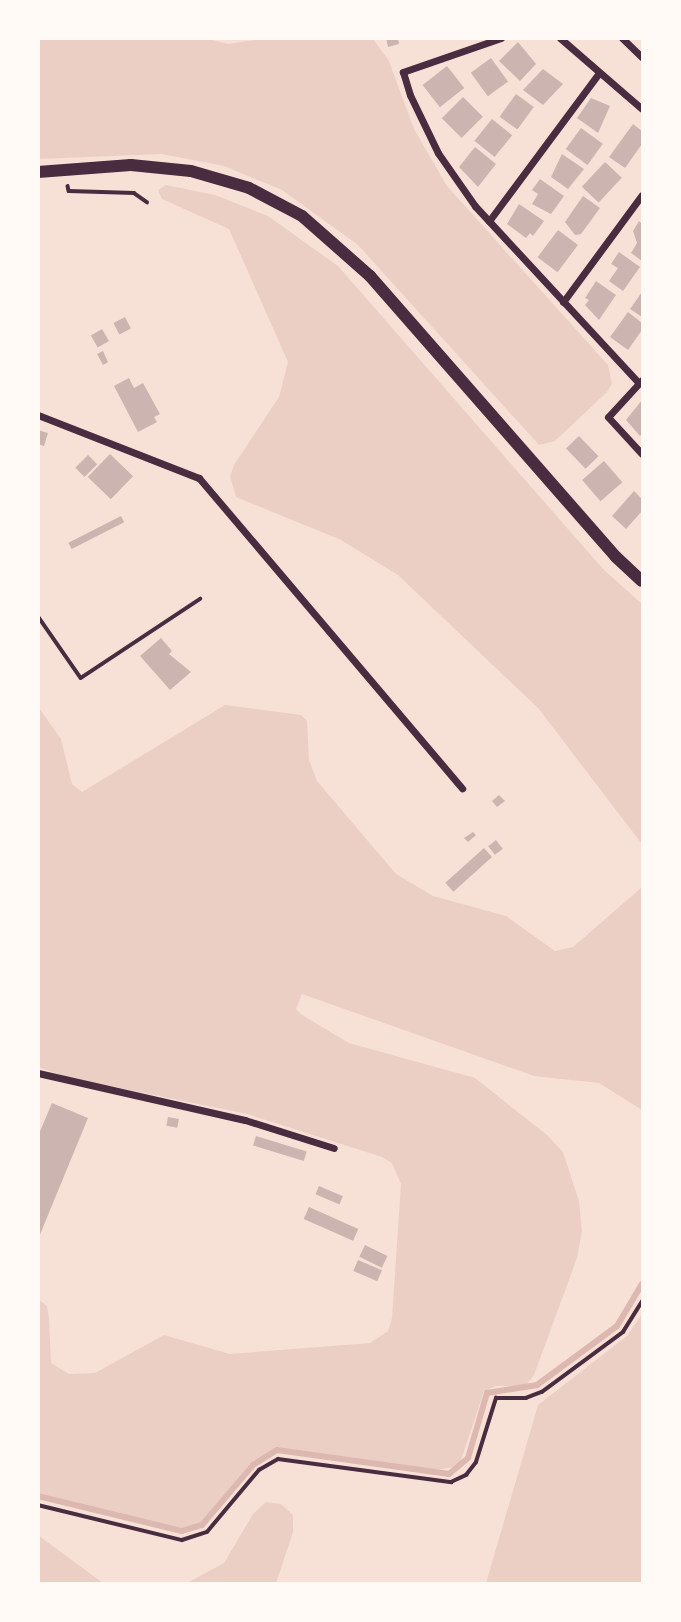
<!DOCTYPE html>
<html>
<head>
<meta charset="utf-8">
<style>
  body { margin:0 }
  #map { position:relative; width:681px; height:1622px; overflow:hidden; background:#f7e1d7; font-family:"Space Grotesk",sans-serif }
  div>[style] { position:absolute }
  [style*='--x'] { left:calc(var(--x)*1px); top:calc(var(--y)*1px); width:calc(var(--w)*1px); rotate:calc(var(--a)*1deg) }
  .green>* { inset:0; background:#ebcfc5 }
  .stream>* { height:6px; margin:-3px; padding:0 3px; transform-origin:3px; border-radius:3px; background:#dcb8b0 }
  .building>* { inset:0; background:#ccb4b1; transform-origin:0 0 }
  .path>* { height:3.5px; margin:-1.75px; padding:0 1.75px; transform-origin:1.75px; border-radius:1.75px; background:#4a2c40 }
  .minor>* { height:7px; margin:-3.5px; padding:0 3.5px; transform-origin:3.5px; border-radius:3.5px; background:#4a2c40 }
  .tertiary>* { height:12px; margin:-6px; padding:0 6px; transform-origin:6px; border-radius:6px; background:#4a2c40 }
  span { translate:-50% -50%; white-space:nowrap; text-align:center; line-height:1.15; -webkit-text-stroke:6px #fffaf5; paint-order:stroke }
  .frame { position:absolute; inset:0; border:40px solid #fffaf5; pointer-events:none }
</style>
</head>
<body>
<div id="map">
  <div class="green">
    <i style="clip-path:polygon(209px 39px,228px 44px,267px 38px,373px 39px,389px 61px,414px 129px,447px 186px,608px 365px,612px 384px,607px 392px,555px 441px,539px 445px,358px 245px,282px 190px,224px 166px,162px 154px,39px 159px,39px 39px)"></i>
    <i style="clip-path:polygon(166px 185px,215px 195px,268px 216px,338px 266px,603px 569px,642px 604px,642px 844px,538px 708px,398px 575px,341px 540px,236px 497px,230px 476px,234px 465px,279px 397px,288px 362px,229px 229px,162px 199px,158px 190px)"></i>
    <i style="clip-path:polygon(225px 705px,301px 715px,307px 721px,309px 760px,317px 781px,396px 874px,433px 896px,506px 916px,555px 951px,573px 947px,642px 887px,642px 1110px,599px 1083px,534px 1076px,302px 994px,296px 1009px,302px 1015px,349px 1043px,475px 1078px,547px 1135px,563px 1152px,579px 1201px,582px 1231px,577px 1258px,534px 1375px,525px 1386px,496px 1386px,484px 1391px,459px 1466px,437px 1470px,276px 1447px,251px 1463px,200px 1523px,182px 1529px,39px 1493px,39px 1300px,47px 1306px,49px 1318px,51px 1363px,69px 1374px,95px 1373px,164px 1335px,230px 1354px,370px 1343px,388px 1331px,392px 1318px,401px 1184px,392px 1163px,382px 1157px,247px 1114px,66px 1077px,39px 1067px,39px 708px,61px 739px,72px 784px,82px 792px)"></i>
    <i style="clip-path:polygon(642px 1314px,642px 1583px,486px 1583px,538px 1405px,627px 1336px)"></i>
    <i style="clip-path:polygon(266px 1502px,281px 1504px,293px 1515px,293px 1532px,276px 1583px,187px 1583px,224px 1563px,253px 1514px)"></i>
    <i style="clip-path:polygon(38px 1536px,39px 1536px,103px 1583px,39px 1583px)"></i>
  </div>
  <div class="stream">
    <i style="--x:38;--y:1496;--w:148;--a:13.7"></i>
    <i style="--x:182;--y:1531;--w:21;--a:-17"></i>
    <i style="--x:202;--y:1525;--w:79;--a:-49.6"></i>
    <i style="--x:253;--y:1465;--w:28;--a:-32"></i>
    <i style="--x:277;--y:1450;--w:174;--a:7.9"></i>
    <i style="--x:449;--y:1474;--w:25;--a:-40"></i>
    <i style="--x:468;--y:1458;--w:68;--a:-73.7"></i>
    <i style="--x:487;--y:1393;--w:51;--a:-9.1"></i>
    <i style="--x:537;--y:1385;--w:99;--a:-36.4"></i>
    <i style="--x:617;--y:1326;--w:49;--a:-59.2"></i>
  </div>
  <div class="building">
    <i style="clip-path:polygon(386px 38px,398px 38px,399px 44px,388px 47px)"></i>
    <i style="clip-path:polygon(518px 42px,536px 64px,520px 81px,499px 61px)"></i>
    <i style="left:491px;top:58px;width:29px;height:25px;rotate:54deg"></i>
    <i style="left:447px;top:66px;width:28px;height:31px;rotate:52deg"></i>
    <i style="clip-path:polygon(543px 69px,563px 84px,543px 105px,523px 90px)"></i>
    <i style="left:516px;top:94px;width:22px;height:28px;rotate:36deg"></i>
    <i style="left:463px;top:97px;width:28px;height:30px;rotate:45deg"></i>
    <i style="clip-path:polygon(591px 98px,610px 106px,598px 133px,577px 118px)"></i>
    <i style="left:492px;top:119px;width:26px;height:28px;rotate:39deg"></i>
    <i style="clip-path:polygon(633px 124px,642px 131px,642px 144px,625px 168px,609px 157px)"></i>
    <i style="left:581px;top:128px;width:27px;height:26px;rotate:36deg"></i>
    <i style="clip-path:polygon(475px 147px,496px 164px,478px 187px,459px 167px)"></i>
    <i style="clip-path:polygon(562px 154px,584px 169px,568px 189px,551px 177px)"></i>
    <i style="left:605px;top:162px;width:23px;height:34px;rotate:43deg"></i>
    <i style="clip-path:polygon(540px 179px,564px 196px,551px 214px,532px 204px,538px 194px,532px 190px)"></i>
    <i style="clip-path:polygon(583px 196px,600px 208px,581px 234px,575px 235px,565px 222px)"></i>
    <i style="clip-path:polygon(519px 204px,544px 221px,533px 236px,530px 233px,526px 238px,507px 224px)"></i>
    <i style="clip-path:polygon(639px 221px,642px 224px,642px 261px,631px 253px,637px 243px,633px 231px)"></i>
    <i style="left:558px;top:230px;width:25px;height:34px;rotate:37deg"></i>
    <i style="clip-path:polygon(619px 252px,640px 267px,623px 291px,609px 281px,618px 268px,611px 264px)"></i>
    <i style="clip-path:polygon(596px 281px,616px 295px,599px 320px,585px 305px,589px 300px,585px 298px)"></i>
    <i style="clip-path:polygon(642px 292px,642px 317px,630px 309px)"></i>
    <i style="clip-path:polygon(628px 312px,642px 323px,642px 330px,628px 350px,610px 337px)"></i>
    <i style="left:125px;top:317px;width:13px;height:13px;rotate:63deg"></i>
    <i style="left:102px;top:329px;width:14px;height:13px;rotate:60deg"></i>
    <i style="clip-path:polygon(103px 351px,108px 362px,103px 365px,97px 354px)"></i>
    <i style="clip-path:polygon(129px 378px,134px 388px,143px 383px,160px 414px,154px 417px,157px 422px,138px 432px,114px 386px)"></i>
    <i style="clip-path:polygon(642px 400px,642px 434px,640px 436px,626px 420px)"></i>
    <i style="clip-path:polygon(38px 430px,48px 433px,44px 446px,38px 444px)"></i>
    <i style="left:579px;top:436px;width:28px;height:18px;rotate:46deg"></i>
    <i style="left:110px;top:454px;width:32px;height:32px;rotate:44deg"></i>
    <i style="left:88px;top:455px;width:13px;height:18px;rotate:45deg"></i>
    <i style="left:604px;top:461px;width:28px;height:29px;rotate:49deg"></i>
    <i style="clip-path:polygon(634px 491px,642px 499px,642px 511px,626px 529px,612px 516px)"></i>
    <i style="left:121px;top:516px;width:7px;height:59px;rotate:63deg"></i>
    <i style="clip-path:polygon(161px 638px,172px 651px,169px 654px,191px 672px,170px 690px,140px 656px)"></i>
    <i style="clip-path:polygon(499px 795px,505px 801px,497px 807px,492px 801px)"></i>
    <i style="clip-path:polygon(473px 832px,476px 835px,468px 842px,464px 838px)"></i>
    <i style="left:496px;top:840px;width:11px;height:10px;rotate:52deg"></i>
    <i style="left:484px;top:848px;width:12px;height:52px;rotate:48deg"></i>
    <i style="clip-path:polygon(52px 1103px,88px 1118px,39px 1237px,38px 1136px)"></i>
    <i style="left:168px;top:1117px;width:11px;height:9px;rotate:10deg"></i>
    <i style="left:256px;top:1136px;width:53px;height:10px;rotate:17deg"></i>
    <i style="left:319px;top:1186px;width:26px;height:9px;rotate:23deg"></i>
    <i style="left:309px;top:1207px;width:54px;height:13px;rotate:24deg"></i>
    <i style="left:365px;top:1245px;width:25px;height:13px;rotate:26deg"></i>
    <i style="left:358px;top:1260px;width:26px;height:12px;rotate:23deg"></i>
  </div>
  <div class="path">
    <i style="--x:68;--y:186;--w:5;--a:79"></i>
    <i style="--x:69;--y:191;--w:65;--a:1.8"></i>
    <i style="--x:134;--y:193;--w:16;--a:35"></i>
    <i style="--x:38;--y:616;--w:75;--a:55.3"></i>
    <i style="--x:81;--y:678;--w:143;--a:-33.6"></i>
    <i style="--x:38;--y:1505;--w:148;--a:13.7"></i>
    <i style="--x:182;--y:1540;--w:26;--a:-18"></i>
    <i style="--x:207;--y:1532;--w:81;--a:-50"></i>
    <i style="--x:259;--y:1470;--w:22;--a:-30"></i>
    <i style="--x:278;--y:1459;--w:175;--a:7.6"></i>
    <i style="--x:451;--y:1482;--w:17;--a:-25"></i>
    <i style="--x:466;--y:1475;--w:16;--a:-52"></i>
    <i style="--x:476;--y:1462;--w:67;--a:-72.6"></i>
    <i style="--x:496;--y:1398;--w:30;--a:0"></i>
    <i style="--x:526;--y:1398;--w:17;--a:-21"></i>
    <i style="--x:542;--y:1392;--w:101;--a:-36.5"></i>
    <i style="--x:623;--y:1332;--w:36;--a:-58"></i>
  </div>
  <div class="minor">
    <i style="--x:501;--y:38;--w:104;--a:160.9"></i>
    <i style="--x:403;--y:72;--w:24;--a:73"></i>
    <i style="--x:410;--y:95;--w:64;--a:64.2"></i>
    <i style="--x:438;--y:153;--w:65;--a:55.1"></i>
    <i style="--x:475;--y:206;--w:241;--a:47.2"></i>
    <i style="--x:560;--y:38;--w:108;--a:40.9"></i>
    <i style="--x:622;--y:38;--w:28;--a:44"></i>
    <i style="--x:489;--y:221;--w:183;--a:-53.4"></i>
    <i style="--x:563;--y:302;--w:133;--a:-53.6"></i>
    <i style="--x:642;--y:380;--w:50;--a:132.6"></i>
    <i style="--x:608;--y:417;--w:50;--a:47.4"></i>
    <i style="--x:38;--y:415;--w:173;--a:21.4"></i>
    <i style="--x:199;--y:478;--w:407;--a:49.7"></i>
    <i style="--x:38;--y:1073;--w:212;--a:12.8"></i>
    <i style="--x:245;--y:1120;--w:93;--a:17.5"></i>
  </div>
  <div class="tertiary">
    <i style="--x:38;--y:172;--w:93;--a:-4.3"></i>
    <i style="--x:131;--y:165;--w:60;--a:5.7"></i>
    <i style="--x:191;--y:171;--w:60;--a:16.3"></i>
    <i style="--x:249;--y:188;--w:60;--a:27.8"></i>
    <i style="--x:302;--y:216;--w:91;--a:41.4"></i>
    <i style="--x:370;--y:276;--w:373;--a:48.8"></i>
    <i style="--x:616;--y:557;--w:35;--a:43"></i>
  </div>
  <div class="frame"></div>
</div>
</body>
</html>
